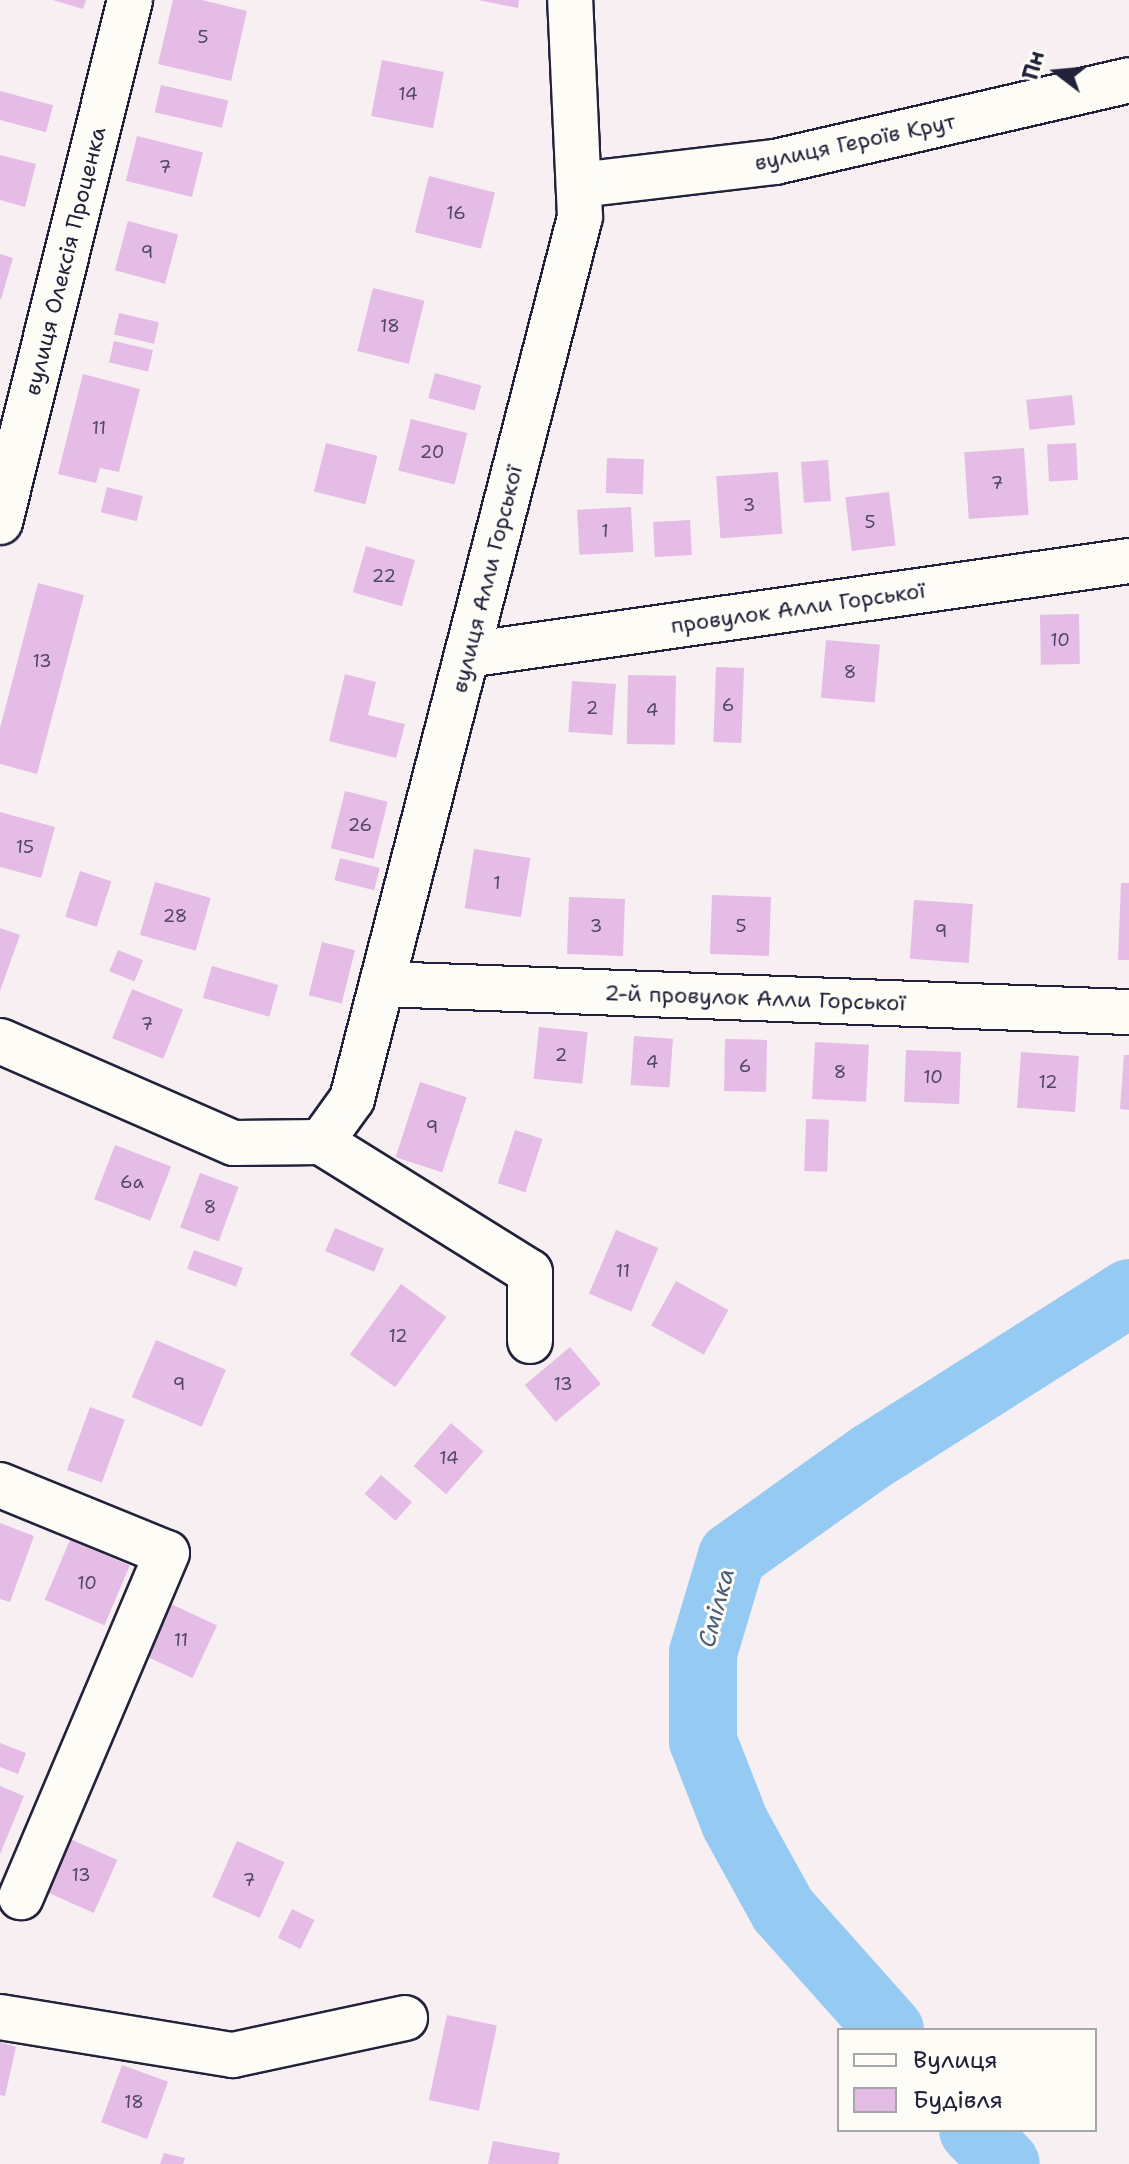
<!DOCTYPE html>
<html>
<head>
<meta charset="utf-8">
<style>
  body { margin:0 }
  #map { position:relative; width:1129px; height:2164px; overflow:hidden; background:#f8eff3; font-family:"Shantell Sans",sans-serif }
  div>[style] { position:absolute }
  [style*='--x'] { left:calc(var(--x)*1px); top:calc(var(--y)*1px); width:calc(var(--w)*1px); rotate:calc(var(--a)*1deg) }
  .river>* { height:68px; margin:-34px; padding:0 34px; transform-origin:34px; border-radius:34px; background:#95caf3 }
  .building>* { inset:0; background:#e4bce5; transform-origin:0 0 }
  .roads { filter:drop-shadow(2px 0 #22223b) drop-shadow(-2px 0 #22223b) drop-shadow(0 2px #22223b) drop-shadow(0 -2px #22223b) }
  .minor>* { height:44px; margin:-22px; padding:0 22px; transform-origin:22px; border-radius:22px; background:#fdfcf7 }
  span { translate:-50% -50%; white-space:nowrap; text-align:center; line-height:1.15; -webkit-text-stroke:6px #fdfcf7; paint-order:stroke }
  .number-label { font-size:18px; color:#524866 }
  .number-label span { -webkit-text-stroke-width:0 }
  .street-label { font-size:22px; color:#22223b }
  .water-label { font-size:24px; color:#4a5d7b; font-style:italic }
  .legend { position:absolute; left:837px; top:2028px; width:260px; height:104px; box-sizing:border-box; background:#fdfcf7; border:2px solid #a5a5ac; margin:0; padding:10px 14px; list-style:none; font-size:24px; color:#22223b }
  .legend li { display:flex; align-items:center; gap:16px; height:40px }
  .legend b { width:40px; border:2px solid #a5a5ac }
  .north { position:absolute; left:1017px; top:32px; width:80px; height:80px; -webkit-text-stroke:6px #fdfcf7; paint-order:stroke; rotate:286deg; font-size:22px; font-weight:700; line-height:32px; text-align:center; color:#22223b }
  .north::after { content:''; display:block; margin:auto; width:28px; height:36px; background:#22223b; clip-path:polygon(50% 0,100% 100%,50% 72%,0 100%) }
</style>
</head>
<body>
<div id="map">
  <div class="river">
    <i style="--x:890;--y:2030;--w:161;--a:-131.7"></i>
    <i style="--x:783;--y:1910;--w:99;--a:-118.9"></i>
    <i style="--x:735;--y:1823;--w:88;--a:-111.3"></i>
    <i style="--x:703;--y:1741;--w:88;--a:-90"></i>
    <i style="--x:703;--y:1653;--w:101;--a:-73.4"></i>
    <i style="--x:732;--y:1556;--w:171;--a:-35.5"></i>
    <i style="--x:871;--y:1457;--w:306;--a:-32.4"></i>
    <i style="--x:973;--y:2130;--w:47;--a:45.9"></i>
  </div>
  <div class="building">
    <i style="clip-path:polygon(53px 0,86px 0,83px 9px)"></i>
    <i style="clip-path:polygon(173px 0,202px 0,247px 11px,231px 81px,158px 64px)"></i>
    <i style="clip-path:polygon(478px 0,519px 0,518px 8px)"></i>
    <i style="left:382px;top:60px;width:63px;height:57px;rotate:11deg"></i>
    <i style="left:161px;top:85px;width:69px;height:28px;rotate:13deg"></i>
    <i style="left:0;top:91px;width:55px;height:28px;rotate:15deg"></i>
    <i style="left:137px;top:136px;width:68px;height:46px;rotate:14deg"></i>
    <i style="clip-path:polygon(0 155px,36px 164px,25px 207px,0 200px)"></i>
    <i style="left:429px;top:176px;width:68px;height:58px;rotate:14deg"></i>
    <i style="left:128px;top:221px;width:52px;height:51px;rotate:15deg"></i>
    <i style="clip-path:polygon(0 254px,13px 258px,1px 299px,0 299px)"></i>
    <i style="left:373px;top:288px;width:53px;height:65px;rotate:14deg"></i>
    <i style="left:119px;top:313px;width:41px;height:22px;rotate:13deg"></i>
    <i style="left:114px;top:341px;width:40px;height:22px;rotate:13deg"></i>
    <i style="left:435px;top:373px;width:48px;height:26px;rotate:15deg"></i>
    <i style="clip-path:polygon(83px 374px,140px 389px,119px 472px,100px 468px,96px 483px,58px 474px)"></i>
    <i style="left:1072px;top:395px;width:30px;height:46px;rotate:84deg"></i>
    <i style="left:411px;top:419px;width:58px;height:53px;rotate:14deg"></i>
    <i style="left:326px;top:443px;width:53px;height:50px;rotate:14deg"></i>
    <i style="left:1076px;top:443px;width:37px;height:29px;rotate:87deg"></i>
    <i style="left:1024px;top:448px;width:67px;height:60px;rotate:86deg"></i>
    <i style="left:607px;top:458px;width:37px;height:35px;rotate:2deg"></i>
    <i style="left:828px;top:460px;width:41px;height:27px;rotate:86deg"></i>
    <i style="left:778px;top:472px;width:62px;height:62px;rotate:86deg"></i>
    <i style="left:107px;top:487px;width:37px;height:26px;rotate:14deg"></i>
    <i style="left:889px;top:492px;width:54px;height:44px;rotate:83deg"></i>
    <i style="left:631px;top:507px;width:45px;height:54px;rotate:87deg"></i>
    <i style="left:690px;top:520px;width:35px;height:37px;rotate:87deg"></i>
    <i style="left:366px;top:546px;width:51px;height:48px;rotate:16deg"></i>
    <i style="clip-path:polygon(38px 583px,84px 595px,37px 774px,0 764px,0 728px)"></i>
    <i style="left:1079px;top:614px;width:50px;height:39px;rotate:89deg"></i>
    <i style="left:826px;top:640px;width:54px;height:58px;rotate:5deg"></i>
    <i style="left:716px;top:667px;width:28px;height:75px;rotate:2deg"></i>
    <i style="clip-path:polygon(345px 674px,376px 682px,368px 715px,405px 724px,396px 758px,329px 741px)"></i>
    <i style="left:628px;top:675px;width:48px;height:69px;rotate:1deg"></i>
    <i style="left:572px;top:681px;width:44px;height:51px;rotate:4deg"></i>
    <i style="left:345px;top:791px;width:44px;height:59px;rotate:14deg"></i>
    <i style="clip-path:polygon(0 812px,55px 827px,41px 878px,0 867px)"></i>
    <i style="left:474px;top:849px;width:57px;height:60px;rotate:9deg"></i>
    <i style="left:340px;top:858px;width:41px;height:23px;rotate:14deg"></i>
    <i style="left:80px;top:871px;width:33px;height:48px;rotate:18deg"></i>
    <i style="left:155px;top:882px;width:58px;height:55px;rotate:16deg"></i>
    <i style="clip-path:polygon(1121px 883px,1129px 883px,1129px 960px,1118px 960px)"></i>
    <i style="left:712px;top:895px;width:59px;height:59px;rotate:2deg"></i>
    <i style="left:569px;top:897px;width:56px;height:57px;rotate:2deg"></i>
    <i style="left:914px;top:900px;width:59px;height:59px;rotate:4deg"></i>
    <i style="clip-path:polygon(0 928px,20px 935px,0 991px)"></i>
    <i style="left:322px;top:942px;width:34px;height:55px;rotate:14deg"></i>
    <i style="left:118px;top:950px;width:27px;height:23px;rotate:22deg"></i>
    <i style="left:212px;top:966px;width:69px;height:33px;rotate:16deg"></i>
    <i style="left:132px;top:989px;width:55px;height:53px;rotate:22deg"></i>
    <i style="left:539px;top:1027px;width:49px;height:52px;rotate:6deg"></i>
    <i style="left:634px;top:1036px;width:39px;height:49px;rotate:4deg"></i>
    <i style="left:725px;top:1039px;width:42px;height:52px;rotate:1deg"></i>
    <i style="left:815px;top:1042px;width:54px;height:57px;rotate:3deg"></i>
    <i style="left:906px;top:1050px;width:55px;height:52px;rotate:2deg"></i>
    <i style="left:1021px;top:1052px;width:58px;height:56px;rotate:4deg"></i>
    <i style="clip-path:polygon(1124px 1055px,1129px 1055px,1129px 1110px,1120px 1109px)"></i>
    <i style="left:420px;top:1082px;width:49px;height:79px;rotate:18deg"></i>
    <i style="left:806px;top:1119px;width:23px;height:52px;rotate:2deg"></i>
    <i style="left:515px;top:1130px;width:29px;height:56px;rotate:18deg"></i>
    <i style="left:115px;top:1145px;width:60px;height:58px;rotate:21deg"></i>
    <i style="left:200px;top:1173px;width:41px;height:58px;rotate:20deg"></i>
    <i style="left:335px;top:1228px;width:53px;height:25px;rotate:23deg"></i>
    <i style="left:616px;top:1230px;width:46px;height:69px;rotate:23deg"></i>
    <i style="left:194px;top:1250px;width:52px;height:20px;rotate:20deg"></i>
    <i style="left:676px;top:1281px;width:60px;height:51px;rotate:29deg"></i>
    <i style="left:401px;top:1284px;width:56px;height:87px;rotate:36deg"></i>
    <i style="left:156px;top:1340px;width:76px;height:62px;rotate:23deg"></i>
    <i style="left:570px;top:1347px;width:48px;height:59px;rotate:50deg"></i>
    <i style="left:90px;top:1407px;width:37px;height:67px;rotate:20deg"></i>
    <i style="left:451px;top:1423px;width:43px;height:57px;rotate:41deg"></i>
    <i style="left:381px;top:1475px;width:41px;height:25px;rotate:41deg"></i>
    <i style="clip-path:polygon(0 1523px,34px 1536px,10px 1602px,0 1599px)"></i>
    <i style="left:70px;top:1540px;width:65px;height:65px;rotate:23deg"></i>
    <i style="left:169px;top:1603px;width:53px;height:58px;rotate:25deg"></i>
    <i style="clip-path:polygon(0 1743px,26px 1753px,18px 1774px,0 1767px)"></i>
    <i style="clip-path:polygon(0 1786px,24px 1796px,0 1854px)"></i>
    <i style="left:68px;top:1838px;width:54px;height:58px;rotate:24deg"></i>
    <i style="left:237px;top:1841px;width:52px;height:61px;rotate:24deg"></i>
    <i style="left:292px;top:1909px;width:25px;height:32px;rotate:26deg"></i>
    <i style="left:447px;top:2015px;width:51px;height:87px;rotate:12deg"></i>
    <i style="clip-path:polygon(0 2042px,16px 2047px,5px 2096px,0 2095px)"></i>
    <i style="left:122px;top:2065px;width:49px;height:61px;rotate:20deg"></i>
    <i style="clip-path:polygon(493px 2141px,560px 2153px,558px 2164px,488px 2164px)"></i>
    <i style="clip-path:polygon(164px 2153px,185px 2158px,183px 2164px,160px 2164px)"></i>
  </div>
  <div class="roads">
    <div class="minor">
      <i style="--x:579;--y:185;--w:197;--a:-6.7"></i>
      <i style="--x:775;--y:162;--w:363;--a:-13"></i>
      <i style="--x:0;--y:522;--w:538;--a:-76.02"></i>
      <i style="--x:467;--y:655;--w:669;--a:-8.08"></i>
      <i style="--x:382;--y:984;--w:748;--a:2.15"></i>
      <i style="--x:0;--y:1041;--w:255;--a:23.6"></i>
      <i style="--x:234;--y:1143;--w:87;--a:-0.7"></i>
      <i style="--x:321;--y:1142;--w:246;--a:31.9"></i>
      <i style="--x:530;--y:1272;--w:69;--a:90"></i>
      <i style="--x:321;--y:1142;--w:53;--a:-54.2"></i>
      <i style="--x:352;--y:1099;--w:911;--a:-75.51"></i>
      <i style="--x:580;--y:217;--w:217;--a:-92.6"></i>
      <i style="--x:0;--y:1485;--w:180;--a:22.2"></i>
      <i style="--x:167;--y:1553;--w:374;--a:113"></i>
      <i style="--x:0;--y:2017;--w:236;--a:9.3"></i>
      <i style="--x:233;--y:2055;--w:176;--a:-12.1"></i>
    </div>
  </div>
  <div class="number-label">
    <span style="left:203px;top:37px">5</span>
    <span style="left:408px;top:94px">14</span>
    <span style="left:165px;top:167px">7</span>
    <span style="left:456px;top:213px">16</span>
    <span style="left:147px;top:252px">9</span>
    <span style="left:390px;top:326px">18</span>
    <span style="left:99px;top:428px">11</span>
    <span style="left:432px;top:452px">20</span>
    <span style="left:997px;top:483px">7</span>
    <span style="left:749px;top:505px">3</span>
    <span style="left:870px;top:522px">5</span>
    <span style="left:605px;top:531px">1</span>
    <span style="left:384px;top:576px">22</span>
    <span style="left:1060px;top:640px">10</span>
    <span style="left:42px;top:661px">13</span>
    <span style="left:850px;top:672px">8</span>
    <span style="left:728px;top:705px">6</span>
    <span style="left:592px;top:708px">2</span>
    <span style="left:652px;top:710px">4</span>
    <span style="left:360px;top:825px">26</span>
    <span style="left:25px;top:847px">15</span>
    <span style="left:497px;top:883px">1</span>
    <span style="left:175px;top:916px">28</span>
    <span style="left:596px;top:926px">3</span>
    <span style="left:741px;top:926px">5</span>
    <span style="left:941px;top:931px">9</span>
    <span style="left:147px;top:1024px">7</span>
    <span style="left:561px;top:1055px">2</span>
    <span style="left:652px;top:1062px">4</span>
    <span style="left:745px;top:1066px">6</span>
    <span style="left:840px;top:1072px">8</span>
    <span style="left:933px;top:1077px">10</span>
    <span style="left:1048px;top:1082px">12</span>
    <span style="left:432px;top:1127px">9</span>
    <span style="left:132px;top:1182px">6а</span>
    <span style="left:210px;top:1207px">8</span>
    <span style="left:623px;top:1271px">11</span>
    <span style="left:398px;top:1336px">12</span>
    <span style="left:179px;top:1384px">9</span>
    <span style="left:563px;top:1384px">13</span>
    <span style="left:449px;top:1458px">14</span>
    <span style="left:87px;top:1583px">10</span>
    <span style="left:181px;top:1640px">11</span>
    <span style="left:81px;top:1875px">13</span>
    <span style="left:249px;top:1880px">7</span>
    <span style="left:134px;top:2102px">18</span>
  </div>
  <div class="street-label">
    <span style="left:855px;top:142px;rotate:-12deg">вулиця Героїв Крут</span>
    <span style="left:65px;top:261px;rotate:-76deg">вулиця Олексія Проценка</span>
    <span style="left:487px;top:579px;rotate:-76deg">вулиця Алли Горської</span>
    <span style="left:798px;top:608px;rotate:-8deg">провулок Алли Горської</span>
    <span style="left:755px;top:998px;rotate:2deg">2-й провулок Алли Горської</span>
  </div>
  <div class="water-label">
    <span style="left:717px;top:1608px;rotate:-75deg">Смілка</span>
  </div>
  <ul class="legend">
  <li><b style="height:10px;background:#fdfcf7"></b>Вулиця</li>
  <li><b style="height:22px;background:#e4bce5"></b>Будівля</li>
  </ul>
  <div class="north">Пн</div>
</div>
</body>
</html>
